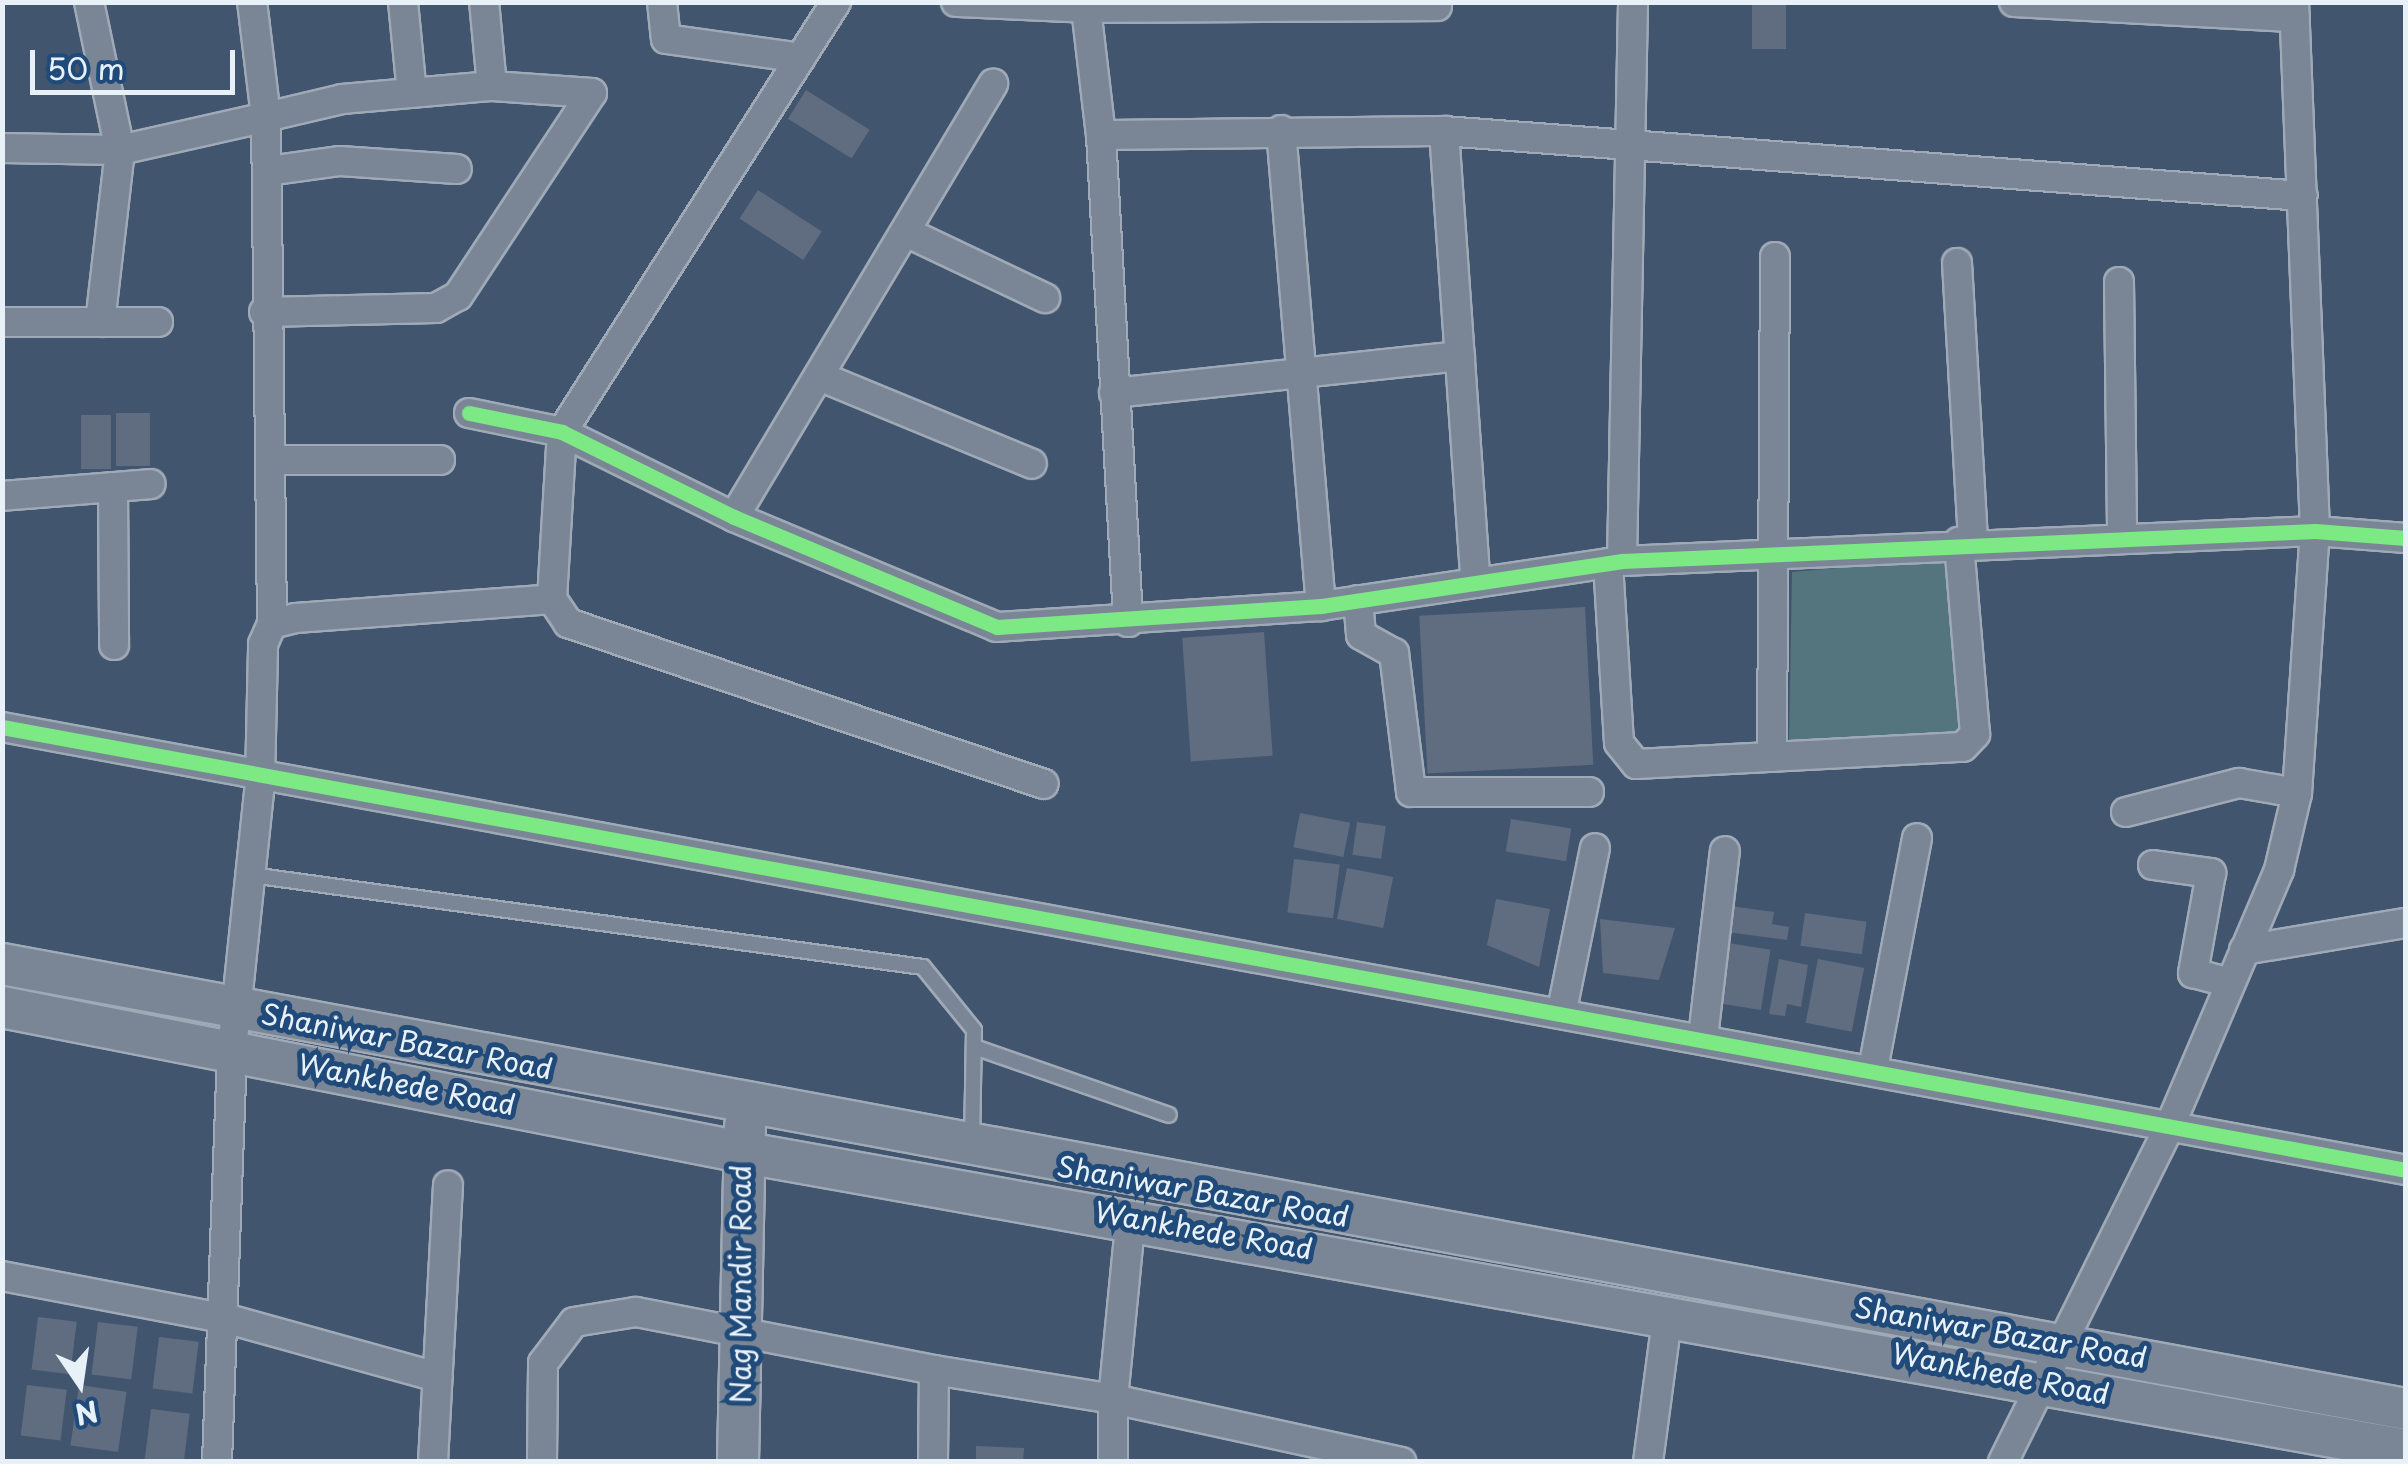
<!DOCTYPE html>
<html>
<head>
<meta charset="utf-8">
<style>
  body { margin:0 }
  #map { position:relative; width:2408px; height:1464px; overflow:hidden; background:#41556e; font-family:"Playpen Sans",sans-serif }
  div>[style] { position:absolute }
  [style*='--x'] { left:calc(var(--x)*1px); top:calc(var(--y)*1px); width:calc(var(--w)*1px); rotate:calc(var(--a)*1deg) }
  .green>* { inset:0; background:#54757d }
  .building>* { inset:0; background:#606c80; transform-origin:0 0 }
  .roads { filter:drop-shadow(2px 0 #a0aab7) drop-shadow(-2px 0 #a0aab7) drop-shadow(0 2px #a0aab7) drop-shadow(0 -2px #a0aab7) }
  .lane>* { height:14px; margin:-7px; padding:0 7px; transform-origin:7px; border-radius:7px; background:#7a8695 }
  .street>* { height:28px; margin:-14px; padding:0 14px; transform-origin:14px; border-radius:14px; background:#7a8695 }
  .secondary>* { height:40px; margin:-20px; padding:0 20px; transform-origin:20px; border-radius:20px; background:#7a8695 }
  .cycleway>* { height:15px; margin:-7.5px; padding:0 7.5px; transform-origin:7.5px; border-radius:7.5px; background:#7ce984 }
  span { translate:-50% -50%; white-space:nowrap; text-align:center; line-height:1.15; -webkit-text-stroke:10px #1f4a7a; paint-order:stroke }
  .street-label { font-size:28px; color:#e8f1f8 }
  .frame { position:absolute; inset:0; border:5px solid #e8f1f8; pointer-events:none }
  .north { position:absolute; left:30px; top:1334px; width:100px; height:100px; -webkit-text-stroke:8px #1f4a7a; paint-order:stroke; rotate:167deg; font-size:28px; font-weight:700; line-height:40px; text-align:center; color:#e8f1f8 }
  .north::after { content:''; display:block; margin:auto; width:35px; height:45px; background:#e8f1f8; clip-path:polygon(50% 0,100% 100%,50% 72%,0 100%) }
  .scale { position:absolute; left:30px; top:50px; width:205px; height:45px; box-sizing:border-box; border:5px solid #e8f1f8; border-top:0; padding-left:12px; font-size:30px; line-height:35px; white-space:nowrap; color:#e8f1f8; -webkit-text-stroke:8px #1f4a7a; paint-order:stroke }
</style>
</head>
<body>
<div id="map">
  <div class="green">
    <i style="clip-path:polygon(1947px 558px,1966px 706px,1961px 735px,1789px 743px,1792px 572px)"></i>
  </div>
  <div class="building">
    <i style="left:1752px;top:3px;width:34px;height:46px"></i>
    <i style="left:806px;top:90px;width:75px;height:34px;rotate:32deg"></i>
    <i style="left:758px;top:190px;width:76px;height:34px;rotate:33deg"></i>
    <i style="left:116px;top:413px;width:34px;height:53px"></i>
    <i style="left:81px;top:415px;width:30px;height:54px"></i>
    <i style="left:1585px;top:607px;width:158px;height:166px;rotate:87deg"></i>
    <i style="left:1264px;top:632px;width:124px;height:82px;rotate:86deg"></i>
    <i style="left:1300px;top:813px;width:51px;height:35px;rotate:11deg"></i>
    <i style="left:1511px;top:819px;width:61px;height:33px;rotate:9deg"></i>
    <i style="left:1357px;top:822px;width:29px;height:33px;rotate:8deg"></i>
    <i style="left:1294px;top:859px;width:46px;height:54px;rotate:7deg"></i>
    <i style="left:1347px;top:868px;width:47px;height:52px;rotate:11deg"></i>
    <i style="clip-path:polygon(1496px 899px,1550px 909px,1539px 967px,1487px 945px)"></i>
    <i style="clip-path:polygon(1730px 906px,1774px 912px,1772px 924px,1789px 927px,1787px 940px,1726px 932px)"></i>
    <i style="left:1805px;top:913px;width:62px;height:33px;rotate:8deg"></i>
    <i style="clip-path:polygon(1600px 919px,1675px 928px,1659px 980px,1603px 973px)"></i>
    <i style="left:1728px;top:943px;width:43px;height:61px;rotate:9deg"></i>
    <i style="clip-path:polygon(1779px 959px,1808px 965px,1801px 1007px,1787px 1004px,1785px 1016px,1769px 1014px)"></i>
    <i style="left:1818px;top:959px;width:47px;height:65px;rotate:11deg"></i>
    <i style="left:38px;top:1317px;width:39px;height:53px;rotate:7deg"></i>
    <i style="left:98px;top:1322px;width:40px;height:53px;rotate:7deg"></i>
    <i style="left:159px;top:1337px;width:40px;height:52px;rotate:7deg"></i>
    <i style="left:27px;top:1385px;width:40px;height:51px;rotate:7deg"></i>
    <i style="left:79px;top:1385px;width:48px;height:61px;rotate:8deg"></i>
    <i style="left:151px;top:1409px;width:39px;height:52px;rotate:7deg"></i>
    <i style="clip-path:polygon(976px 1446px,1024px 1448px,1023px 1462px,976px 1462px)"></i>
  </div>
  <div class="roads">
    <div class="lane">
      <i style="--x:251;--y:875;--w:678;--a:7.8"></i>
      <i style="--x:923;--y:967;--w:81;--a:51"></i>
      <i style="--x:974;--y:1030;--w:112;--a:91"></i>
      <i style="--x:977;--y:1048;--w:203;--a:19.2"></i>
    </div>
    <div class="street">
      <i style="--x:89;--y:2;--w:151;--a:78.2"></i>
      <i style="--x:120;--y:150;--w:150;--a:-12.7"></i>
      <i style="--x:266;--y:117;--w:116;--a:-96.9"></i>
      <i style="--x:403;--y:2;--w:91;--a:84.4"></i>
      <i style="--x:662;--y:2;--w:37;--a:84"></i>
      <i style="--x:666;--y:39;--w:136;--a:8"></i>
      <i style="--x:956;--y:2;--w:130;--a:2.6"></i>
      <i style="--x:1086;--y:8;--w:128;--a:83.3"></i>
      <i style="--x:1101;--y:135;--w:343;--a:-0.7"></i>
      <i style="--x:1444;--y:131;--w:861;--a:4.33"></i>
      <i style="--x:2014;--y:2;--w:281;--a:3.1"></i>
      <i style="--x:1086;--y:8;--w:351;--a:-0.3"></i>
      <i style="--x:1281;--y:130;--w:478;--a:85.2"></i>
      <i style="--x:1444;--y:131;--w:453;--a:86"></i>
      <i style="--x:1101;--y:135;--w:488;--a:86.8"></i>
      <i style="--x:2;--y:148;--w:118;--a:1"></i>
      <i style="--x:120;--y:150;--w:173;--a:96.6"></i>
      <i style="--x:268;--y:171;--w:73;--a:-7.9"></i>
      <i style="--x:340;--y:161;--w:117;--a:3.9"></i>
      <i style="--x:906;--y:232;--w:154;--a:25.4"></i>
      <i style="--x:1957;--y:263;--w:278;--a:86.7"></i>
      <i style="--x:2119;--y:282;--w:257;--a:89.3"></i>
      <i style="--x:264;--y:312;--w:172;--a:-1.3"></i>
      <i style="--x:436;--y:308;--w:25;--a:-29"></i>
      <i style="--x:458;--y:296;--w:243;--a:-56.6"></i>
      <i style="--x:592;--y:93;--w:100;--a:-176"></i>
      <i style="--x:2;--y:322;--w:156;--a:0"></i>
      <i style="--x:819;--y:376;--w:230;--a:22.4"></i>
      <i style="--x:1114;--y:393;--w:348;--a:-6.1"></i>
      <i style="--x:469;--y:413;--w:95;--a:11.5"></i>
      <i style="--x:562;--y:432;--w:192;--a:26.3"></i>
      <i style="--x:734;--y:517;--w:285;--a:22.7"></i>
      <i style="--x:997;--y:627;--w:325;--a:-3.7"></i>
      <i style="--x:1321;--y:606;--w:304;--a:-8.5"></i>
      <i style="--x:1622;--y:561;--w:694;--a:-2.48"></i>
      <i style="--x:2315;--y:531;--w:91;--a:4.4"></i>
      <i style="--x:271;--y:460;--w:169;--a:0"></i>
      <i style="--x:113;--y:487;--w:158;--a:89.6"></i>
      <i style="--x:2;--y:496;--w:149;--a:-4.6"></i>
      <i style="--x:734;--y:517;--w:505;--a:-59.11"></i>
      <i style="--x:1622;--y:561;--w:559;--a:-88.87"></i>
      <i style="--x:1608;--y:563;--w:180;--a:86.5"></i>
      <i style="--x:1619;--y:743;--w:27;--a:51"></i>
      <i style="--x:1636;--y:764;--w:327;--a:-3"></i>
      <i style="--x:1963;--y:747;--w:18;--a:-47"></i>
      <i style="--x:1975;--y:734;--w:193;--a:-94.8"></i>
      <i style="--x:552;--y:599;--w:29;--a:56"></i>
      <i style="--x:568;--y:623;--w:502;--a:18.69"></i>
      <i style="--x:1358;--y:600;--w:35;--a:85"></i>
      <i style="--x:1361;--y:635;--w:38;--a:29"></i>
      <i style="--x:1394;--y:653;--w:140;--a:83"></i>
      <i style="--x:1411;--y:792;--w:178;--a:0"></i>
      <i style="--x:272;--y:624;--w:507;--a:-90.68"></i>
      <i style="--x:266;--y:117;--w:78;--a:-13.3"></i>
      <i style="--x:342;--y:99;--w:151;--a:-5"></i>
      <i style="--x:492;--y:86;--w:84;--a:-95.4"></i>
      <i style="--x:2;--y:727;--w:2444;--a:10.44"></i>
      <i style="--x:1772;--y:757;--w:500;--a:-89.66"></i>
      <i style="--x:2126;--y:812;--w:117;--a:-14.4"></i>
      <i style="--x:2239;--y:783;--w:59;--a:9.8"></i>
      <i style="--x:2153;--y:865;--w:59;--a:7.9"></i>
      <i style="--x:2211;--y:873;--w:102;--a:100.2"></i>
      <i style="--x:2193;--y:973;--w:38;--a:15"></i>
      <i style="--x:2244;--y:950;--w:164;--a:-9.5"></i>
      <i style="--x:1562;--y:1010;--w:165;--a:-78.5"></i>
      <i style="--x:1703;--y:1037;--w:187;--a:-83.3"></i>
      <i style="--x:1873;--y:1069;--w:235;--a:-79.2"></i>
      <i style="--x:2;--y:1276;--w:230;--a:10.8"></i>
      <i style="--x:228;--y:1319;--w:217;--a:15.5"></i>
      <i style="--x:217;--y:1462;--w:413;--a:-87.9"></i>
      <i style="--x:232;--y:1049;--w:269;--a:-84"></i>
      <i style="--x:260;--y:781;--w:137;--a:-88.7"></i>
      <i style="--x:263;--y:644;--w:22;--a:-66"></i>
      <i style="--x:272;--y:624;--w:25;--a:-14"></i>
      <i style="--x:296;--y:618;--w:257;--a:-4.2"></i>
      <i style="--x:552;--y:599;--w:167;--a:-86.6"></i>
      <i style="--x:562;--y:432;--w:510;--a:-57.49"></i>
      <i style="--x:433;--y:1462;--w:277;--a:-86.9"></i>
      <i style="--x:542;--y:1462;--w:99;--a:-89.4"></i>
      <i style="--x:543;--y:1363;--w:51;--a:-52.9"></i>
      <i style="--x:574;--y:1322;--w:63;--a:-9.2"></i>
      <i style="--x:636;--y:1312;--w:304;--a:11"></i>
      <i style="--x:933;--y:1462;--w:92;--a:-89.4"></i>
      <i style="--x:934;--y:1370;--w:181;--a:9.2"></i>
      <i style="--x:1113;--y:1399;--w:184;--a:-84.4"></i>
      <i style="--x:1113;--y:1462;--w:63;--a:-90"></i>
      <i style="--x:1113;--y:1399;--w:295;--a:12.3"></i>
      <i style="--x:1648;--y:1462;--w:151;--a:-82.4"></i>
      <i style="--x:2003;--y:1462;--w:381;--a:-63.6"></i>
      <i style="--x:2172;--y:1121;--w:273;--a:-66.9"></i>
      <i style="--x:2279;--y:870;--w:79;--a:-76.8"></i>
      <i style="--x:2297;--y:793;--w:263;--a:-86.1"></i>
      <i style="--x:2315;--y:531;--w:529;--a:-92.27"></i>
    </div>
    <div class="secondary">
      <i style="--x:2;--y:964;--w:2445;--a:10.49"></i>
      <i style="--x:2;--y:1007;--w:753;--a:11.1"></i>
      <i style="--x:741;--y:1152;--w:1691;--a:10.15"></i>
      <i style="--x:738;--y:1462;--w:336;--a:-88.8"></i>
    </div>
  </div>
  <div class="cycleway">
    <i style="--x:469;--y:413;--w:95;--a:11.5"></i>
    <i style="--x:562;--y:432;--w:192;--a:26.3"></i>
    <i style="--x:734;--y:517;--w:285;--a:22.7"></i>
    <i style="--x:997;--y:627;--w:325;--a:-3.7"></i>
    <i style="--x:1321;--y:606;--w:304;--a:-8.5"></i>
    <i style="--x:1622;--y:561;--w:694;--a:-2.48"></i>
    <i style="--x:2315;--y:531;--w:91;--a:4.4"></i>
    <i style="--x:2;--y:727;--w:2444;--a:10.44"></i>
  </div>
  <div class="street-label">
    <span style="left:407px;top:1041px;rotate:11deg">Shaniwar Bazar Road</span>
    <span style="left:407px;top:1084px;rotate:11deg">Wankhede Road</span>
    <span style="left:1203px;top:1191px;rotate:10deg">Shaniwar Bazar Road</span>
    <span style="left:1204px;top:1230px;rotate:10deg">Wankhede Road</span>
    <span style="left:740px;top:1284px;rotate:-90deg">Nag Mandir Road</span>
    <span style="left:2001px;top:1332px;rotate:10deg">Shaniwar Bazar Road</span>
    <span style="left:2001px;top:1373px;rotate:11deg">Wankhede Road</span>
  </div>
  <div class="frame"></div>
  <div class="north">N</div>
  <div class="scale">50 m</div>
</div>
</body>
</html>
